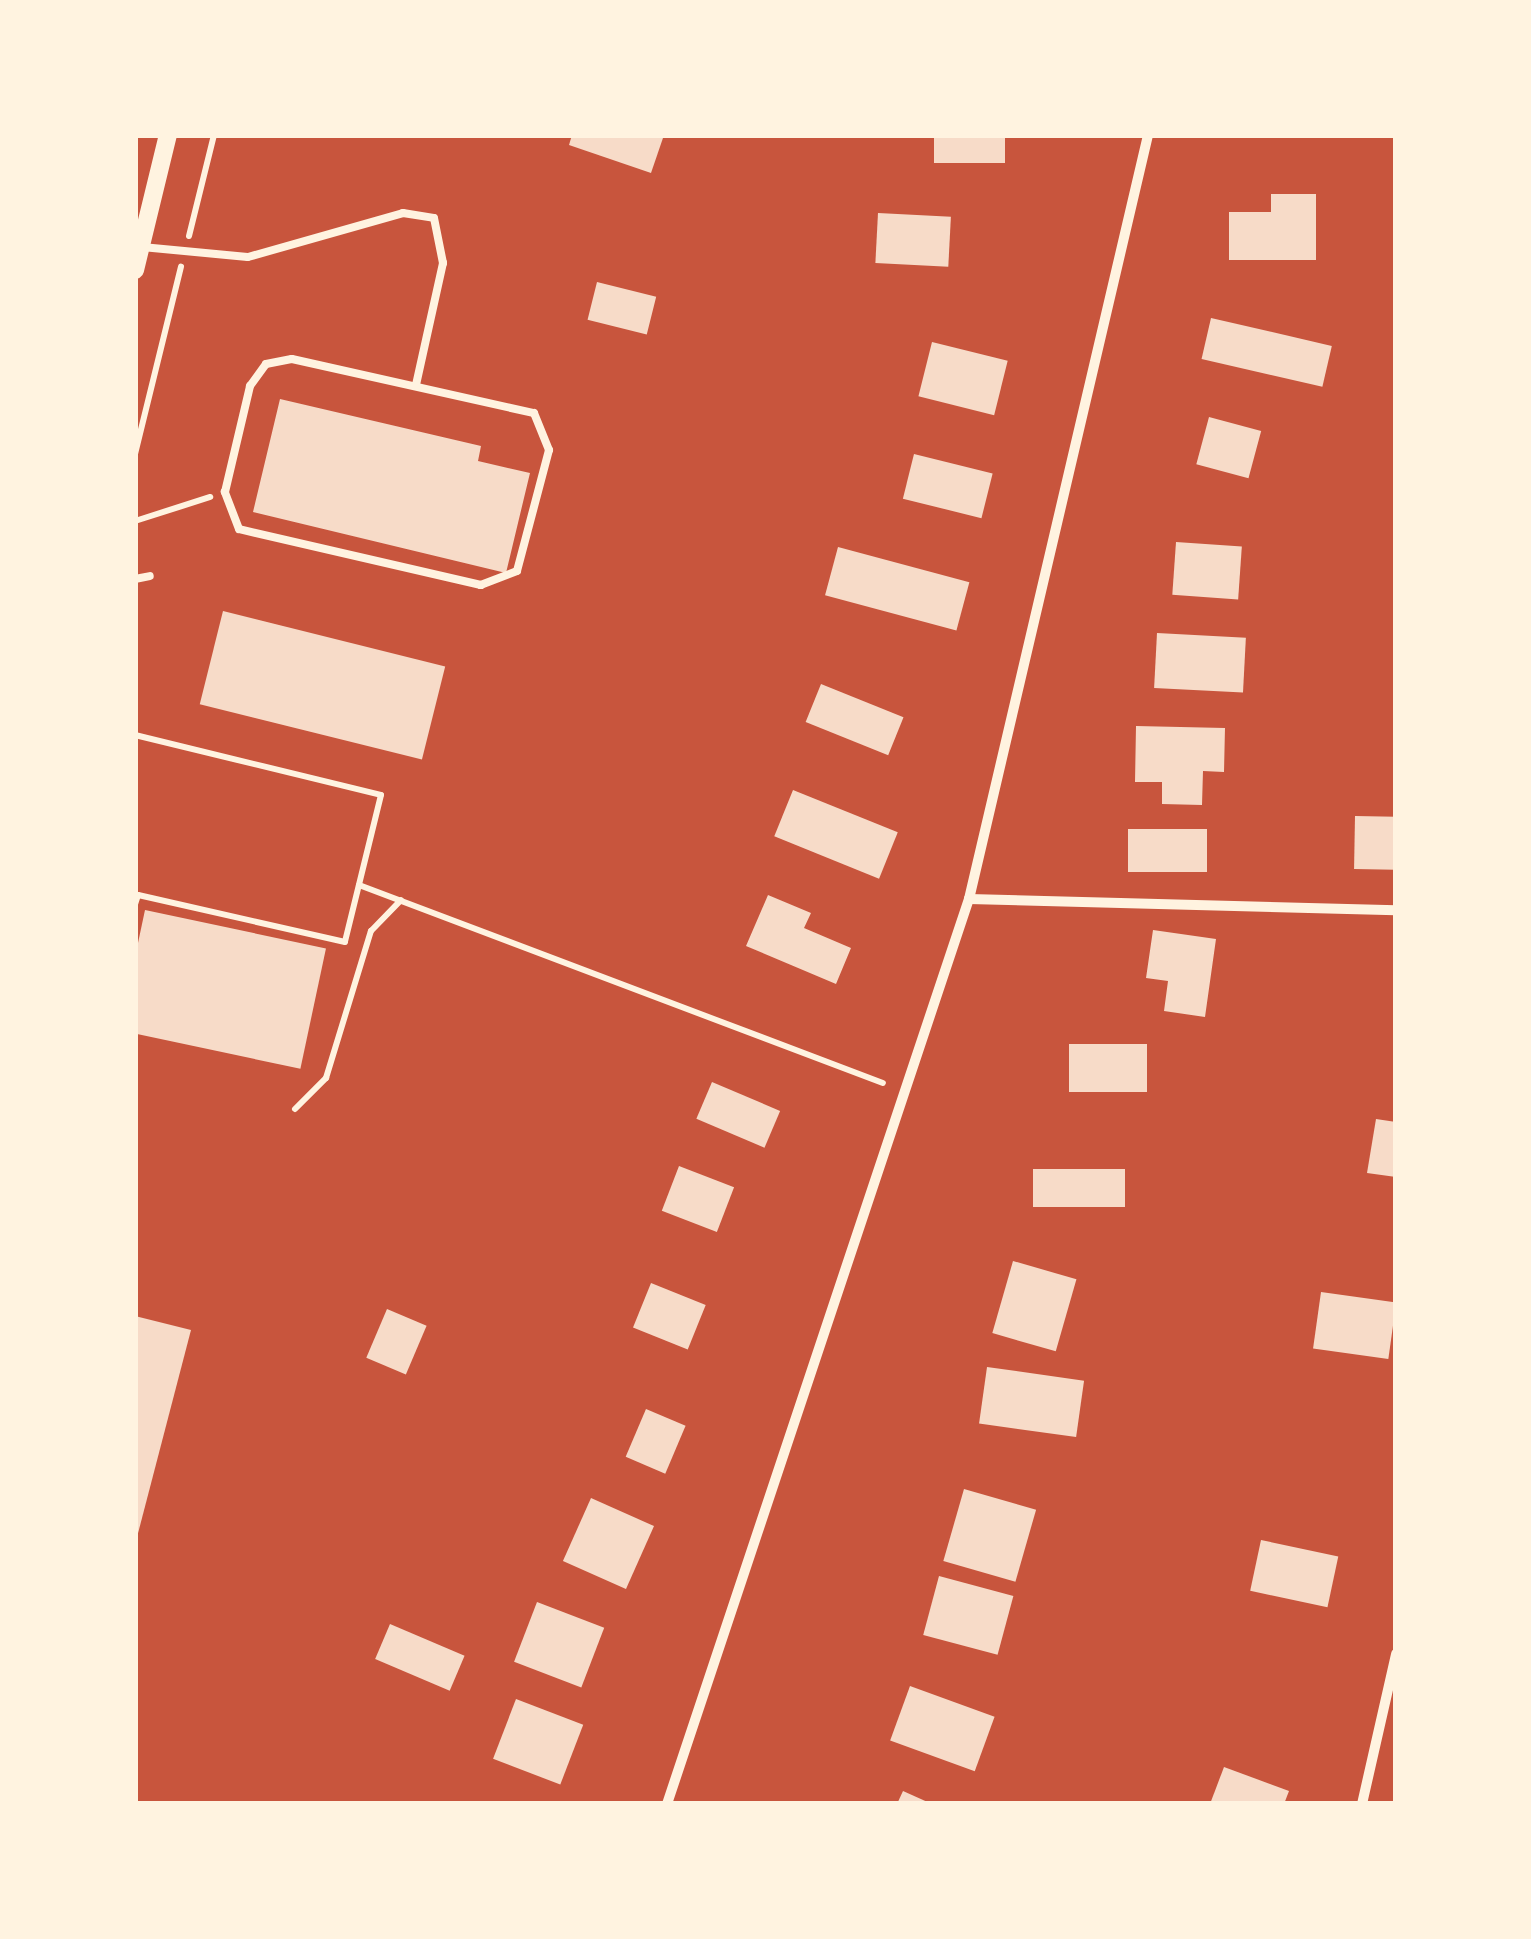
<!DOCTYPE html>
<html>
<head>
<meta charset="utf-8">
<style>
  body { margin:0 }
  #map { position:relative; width:1531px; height:1939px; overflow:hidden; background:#c8553d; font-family:"Alegreya Sans",sans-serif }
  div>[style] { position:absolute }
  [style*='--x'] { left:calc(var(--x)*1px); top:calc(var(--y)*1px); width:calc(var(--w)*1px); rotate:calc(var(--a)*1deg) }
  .building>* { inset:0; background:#f7dbc8; transform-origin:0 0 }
  .path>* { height:6px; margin:-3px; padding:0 3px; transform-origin:3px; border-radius:3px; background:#fff3e0 }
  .service>* { height:8px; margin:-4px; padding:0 4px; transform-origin:4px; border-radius:4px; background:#fff3e0 }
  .minor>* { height:10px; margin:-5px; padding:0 5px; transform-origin:5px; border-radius:5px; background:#fff3e0 }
  .tertiary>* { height:18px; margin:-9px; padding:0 9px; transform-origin:9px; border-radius:9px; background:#fff3e0 }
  span { translate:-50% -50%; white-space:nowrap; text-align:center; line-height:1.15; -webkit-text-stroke:8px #fff3e0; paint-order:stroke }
  .frame { position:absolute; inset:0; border:138px solid #fff3e0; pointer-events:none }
</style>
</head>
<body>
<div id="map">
  <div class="building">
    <i style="clip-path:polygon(572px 135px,664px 135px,651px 173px,569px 145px)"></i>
    <i style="left:934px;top:135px;width:71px;height:28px"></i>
    <i style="clip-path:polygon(1271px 194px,1316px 194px,1316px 260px,1229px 260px,1229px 212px,1271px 212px)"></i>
    <i style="left:878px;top:213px;width:73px;height:50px;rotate:3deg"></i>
    <i style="left:597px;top:282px;width:61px;height:39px;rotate:14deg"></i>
    <i style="left:1211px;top:318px;width:124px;height:42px;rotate:13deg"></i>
    <i style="left:932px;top:342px;width:78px;height:56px;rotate:14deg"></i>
    <i style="clip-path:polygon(280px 399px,481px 446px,478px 461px,530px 473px,506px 573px,253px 512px)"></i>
    <i style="left:1209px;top:417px;width:54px;height:49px;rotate:15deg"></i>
    <i style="left:914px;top:454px;width:81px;height:46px;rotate:14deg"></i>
    <i style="left:1176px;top:542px;width:66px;height:53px;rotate:4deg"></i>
    <i style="left:838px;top:547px;width:136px;height:50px;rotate:15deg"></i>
    <i style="left:223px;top:611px;width:229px;height:96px;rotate:14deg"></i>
    <i style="left:1157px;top:633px;width:89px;height:55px;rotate:3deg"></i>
    <i style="left:821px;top:684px;width:89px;height:41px;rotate:22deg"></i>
    <i style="clip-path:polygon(1136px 726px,1225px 728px,1224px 772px,1203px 771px,1202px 805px,1162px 804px,1162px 782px,1135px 782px)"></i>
    <i style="left:793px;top:790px;width:113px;height:50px;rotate:22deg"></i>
    <i style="left:1355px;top:816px;width:41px;height:53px;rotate:1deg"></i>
    <i style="left:1128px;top:829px;width:79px;height:43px"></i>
    <i style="clip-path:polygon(768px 895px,811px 913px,804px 928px,851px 948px,836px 984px,746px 946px)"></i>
    <i style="left:145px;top:910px;width:185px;height:123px;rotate:12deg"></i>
    <i style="clip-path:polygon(1153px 930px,1216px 939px,1205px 1017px,1164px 1011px,1168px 981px,1146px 978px)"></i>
    <i style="left:1147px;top:1044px;width:48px;height:78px;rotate:90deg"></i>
    <i style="left:712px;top:1082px;width:74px;height:40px;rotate:23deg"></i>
    <i style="clip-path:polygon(1376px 1119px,1396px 1122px,1396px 1177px,1367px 1173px)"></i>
    <i style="left:679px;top:1166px;width:59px;height:48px;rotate:21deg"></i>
    <i style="left:1033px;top:1169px;width:92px;height:38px"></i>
    <i style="left:1013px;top:1261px;width:66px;height:75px;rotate:16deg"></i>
    <i style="left:651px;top:1283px;width:59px;height:48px;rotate:22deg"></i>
    <i style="left:1321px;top:1292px;width:76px;height:57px;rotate:8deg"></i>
    <i style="left:387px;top:1309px;width:43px;height:53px;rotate:23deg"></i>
    <i style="clip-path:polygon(135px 1316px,191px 1330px,136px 1541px,135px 1541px)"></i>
    <i style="left:987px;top:1367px;width:98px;height:57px;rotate:8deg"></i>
    <i style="left:646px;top:1409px;width:43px;height:52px;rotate:23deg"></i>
    <i style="left:964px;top:1489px;width:75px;height:75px;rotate:16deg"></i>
    <i style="left:591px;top:1498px;width:69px;height:69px;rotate:24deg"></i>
    <i style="left:1261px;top:1540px;width:79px;height:52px;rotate:12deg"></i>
    <i style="left:939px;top:1576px;width:77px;height:61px;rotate:15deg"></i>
    <i style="left:537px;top:1602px;width:72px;height:64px;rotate:21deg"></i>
    <i style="left:390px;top:1624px;width:81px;height:38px;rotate:23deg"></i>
    <i style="left:910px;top:1686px;width:90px;height:58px;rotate:20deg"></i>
    <i style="left:516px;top:1699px;width:72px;height:64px;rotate:21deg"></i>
    <i style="clip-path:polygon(1224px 1767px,1289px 1791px,1284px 1804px,1210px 1804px)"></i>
    <i style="clip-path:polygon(903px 1791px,932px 1804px,897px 1804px)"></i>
  </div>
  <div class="path">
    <i style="--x:189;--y:236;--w:104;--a:-76.1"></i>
    <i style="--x:135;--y:454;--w:193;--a:-76.2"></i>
    <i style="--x:135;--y:521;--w:79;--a:-17.7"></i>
    <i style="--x:135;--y:735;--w:253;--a:13.7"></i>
    <i style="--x:381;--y:795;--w:151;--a:103.8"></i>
    <i style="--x:345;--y:942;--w:212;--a:-167.2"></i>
    <i style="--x:138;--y:895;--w:9;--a:108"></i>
    <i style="--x:359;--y:885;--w:560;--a:20.7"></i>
    <i style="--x:295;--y:1109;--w:44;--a:-45"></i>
    <i style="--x:326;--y:1078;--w:154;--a:-73"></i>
    <i style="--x:371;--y:931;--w:43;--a:-45.9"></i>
  </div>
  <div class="service">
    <i style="--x:142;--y:247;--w:106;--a:5.4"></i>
    <i style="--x:248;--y:257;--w:161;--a:-15.8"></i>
    <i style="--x:403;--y:213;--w:31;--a:9"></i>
    <i style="--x:434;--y:218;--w:46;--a:78.7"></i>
    <i style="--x:443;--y:263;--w:125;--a:102.5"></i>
    <i style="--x:292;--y:359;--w:248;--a:12.6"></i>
    <i style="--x:534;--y:413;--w:40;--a:68"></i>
    <i style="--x:549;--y:450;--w:125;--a:104.8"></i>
    <i style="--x:517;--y:571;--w:39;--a:159"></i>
    <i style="--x:481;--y:585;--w:248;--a:-167"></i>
    <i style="--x:239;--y:529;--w:40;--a:-111"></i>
    <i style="--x:225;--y:492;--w:109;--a:-76.7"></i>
    <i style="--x:250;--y:386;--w:27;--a:-54"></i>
    <i style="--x:266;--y:364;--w:26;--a:-11"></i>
    <i style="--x:135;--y:579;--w:15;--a:-11"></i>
  </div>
  <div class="minor">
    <i style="--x:969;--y:899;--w:427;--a:1.5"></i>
    <i style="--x:667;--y:1804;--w:954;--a:-71.55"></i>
    <i style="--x:969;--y:899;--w:785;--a:-76.81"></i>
    <i style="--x:1362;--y:1804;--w:154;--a:-77.2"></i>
  </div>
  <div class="tertiary">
    <i style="--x:135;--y:270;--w:139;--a:-76.3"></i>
  </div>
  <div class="frame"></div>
</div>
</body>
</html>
